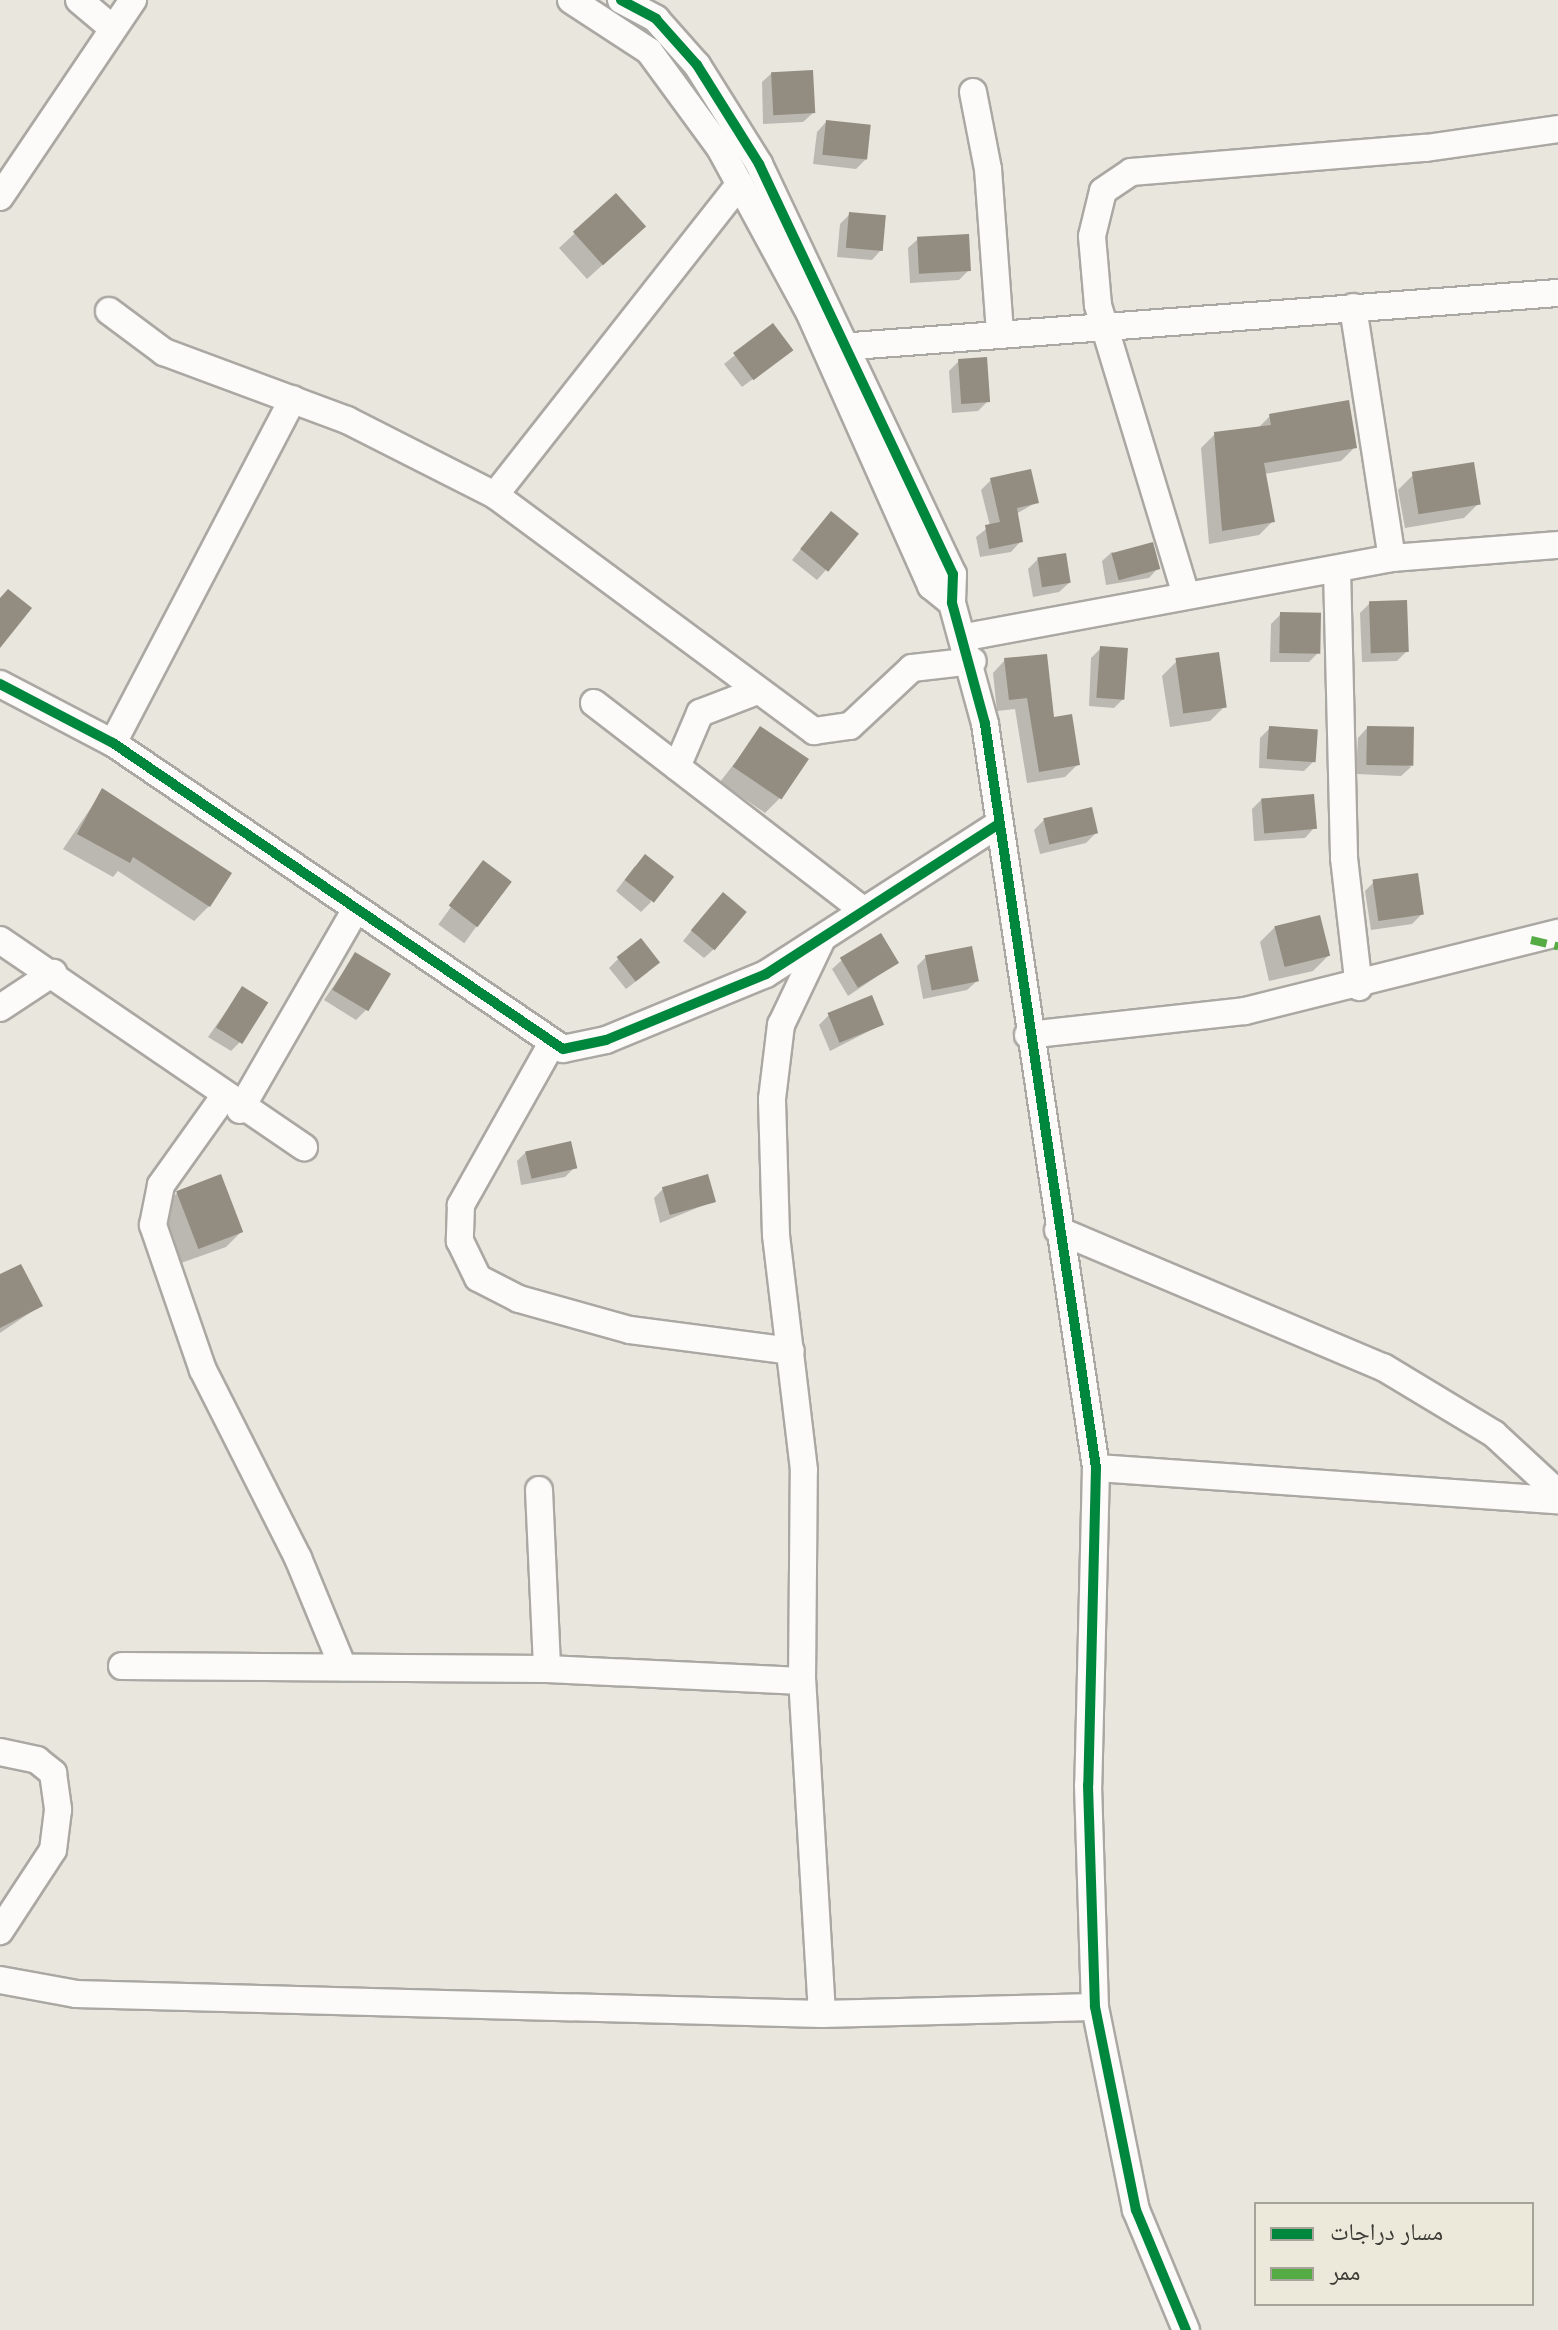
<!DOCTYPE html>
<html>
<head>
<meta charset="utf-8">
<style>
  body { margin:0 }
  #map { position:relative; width:1558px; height:2330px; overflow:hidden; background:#e9e6de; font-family:"Varela Round","Noto Naskh Arabic",sans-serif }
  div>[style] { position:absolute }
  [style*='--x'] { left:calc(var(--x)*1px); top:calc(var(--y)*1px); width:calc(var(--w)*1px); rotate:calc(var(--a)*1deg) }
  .shadow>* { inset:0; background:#0003; transform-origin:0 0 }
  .building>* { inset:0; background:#938c80; transform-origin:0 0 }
  .roads { filter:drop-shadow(2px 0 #aaa8a2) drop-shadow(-2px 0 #aaa8a2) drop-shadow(0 2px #aaa8a2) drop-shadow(0 -2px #aaa8a2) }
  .street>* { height:26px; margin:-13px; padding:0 13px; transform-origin:13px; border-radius:13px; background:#fcfbfa }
  .quiet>* { height:8px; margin-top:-4px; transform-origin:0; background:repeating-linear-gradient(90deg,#55ac45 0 16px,transparent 0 24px) }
  .cycleway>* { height:10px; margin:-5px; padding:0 5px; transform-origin:5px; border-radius:5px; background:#00873e }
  span { translate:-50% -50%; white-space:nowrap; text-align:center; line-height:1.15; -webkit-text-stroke:8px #ede9da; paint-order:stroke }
  .legend { position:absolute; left:1254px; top:2202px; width:280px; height:104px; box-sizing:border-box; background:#ede9da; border:2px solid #a6a398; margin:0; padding:10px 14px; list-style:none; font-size:24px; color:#3c3b35 }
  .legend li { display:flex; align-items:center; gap:16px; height:40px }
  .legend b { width:40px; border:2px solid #a6a398 }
</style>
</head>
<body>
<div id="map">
  <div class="shadow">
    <i style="clip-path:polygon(772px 73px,813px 113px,803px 122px,763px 124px,762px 82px)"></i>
    <i style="clip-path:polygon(826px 122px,866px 159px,856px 169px,813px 164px,817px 132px)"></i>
    <i style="clip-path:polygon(615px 196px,629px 241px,587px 279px,559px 248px)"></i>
    <i style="clip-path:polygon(850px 214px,881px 250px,872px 260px,837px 257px,840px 224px)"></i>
    <i style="clip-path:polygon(918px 239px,969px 270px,959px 280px,910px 283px,908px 248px)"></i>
    <i style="clip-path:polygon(772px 325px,780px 359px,742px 387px,724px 364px)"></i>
    <i style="clip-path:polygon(959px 361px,988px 401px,978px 411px,952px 413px,949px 371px)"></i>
    <i style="clip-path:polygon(1270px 416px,1355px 447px,1341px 461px,1264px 474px,1273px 521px,1259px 535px,1209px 544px,1201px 448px,1215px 434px,1257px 429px)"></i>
    <i style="clip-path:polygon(1413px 475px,1479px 503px,1464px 518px,1405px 528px,1398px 490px)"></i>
    <i style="clip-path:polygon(991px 480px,1037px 502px,1016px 514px,1020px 542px,1011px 552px,980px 557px,976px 537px,990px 526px,981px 490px)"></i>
    <i style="clip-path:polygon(821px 524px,826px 570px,817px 580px,792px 560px)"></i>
    <i style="clip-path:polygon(1112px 552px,1158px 568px,1149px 578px,1106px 585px,1102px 561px)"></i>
    <i style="clip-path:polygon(1038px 559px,1069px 583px,1059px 592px,1033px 597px,1028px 569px)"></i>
    <i style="clip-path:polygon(1370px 603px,1407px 651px,1397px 661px,1362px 662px,1360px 613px)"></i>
    <i style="clip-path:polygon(1281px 614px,1319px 652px,1309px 662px,1270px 662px,1271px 624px)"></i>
    <i style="clip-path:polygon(1101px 648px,1124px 698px,1114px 708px,1089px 706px,1091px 658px)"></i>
    <i style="clip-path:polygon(1005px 660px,1077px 765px,1065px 777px,1027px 783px,1015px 709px,997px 711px,993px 673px)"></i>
    <i style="clip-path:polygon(1177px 661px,1225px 706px,1210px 721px,1170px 727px,1162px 676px)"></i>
    <i style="clip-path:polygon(1270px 728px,1314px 761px,1304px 771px,1259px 768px,1260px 738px)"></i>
    <i style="clip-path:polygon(1367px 728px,1411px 767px,1401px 776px,1356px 774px,1358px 738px)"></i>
    <i style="clip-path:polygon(761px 729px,780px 798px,765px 813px,720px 782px)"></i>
    <i style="clip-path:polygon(103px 790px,209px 906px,194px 921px,118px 871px,113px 877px,63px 849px)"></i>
    <i style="clip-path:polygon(1262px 799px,1314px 828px,1305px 838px,1254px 841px,1252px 809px)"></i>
    <i style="clip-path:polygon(1044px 820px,1096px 833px,1086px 843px,1040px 854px,1034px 830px)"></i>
    <i style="left:483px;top:863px;width:32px;height:76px;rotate:36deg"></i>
    <i style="clip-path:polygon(635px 866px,651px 902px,641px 912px,616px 891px)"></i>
    <i style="clip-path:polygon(1374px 882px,1422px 914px,1412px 924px,1371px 930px,1365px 891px)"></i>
    <i style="clip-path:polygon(713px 904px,714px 949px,704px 958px,683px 941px)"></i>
    <i style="clip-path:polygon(1275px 927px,1328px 956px,1313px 971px,1269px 981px,1260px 942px)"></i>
    <i style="clip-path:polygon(355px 955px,366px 1010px,356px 1020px,324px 1000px)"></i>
    <i style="clip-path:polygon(926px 957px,977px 981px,967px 990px,923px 999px,917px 966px)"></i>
    <i style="clip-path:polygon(619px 958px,648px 972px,626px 989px,609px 968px)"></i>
    <i style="clip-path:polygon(842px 960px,897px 963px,848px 996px,832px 969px)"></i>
    <i style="clip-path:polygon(242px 989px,240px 1042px,231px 1051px,208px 1037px)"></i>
    <i style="clip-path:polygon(829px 1015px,881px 1025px,830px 1051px,819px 1025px)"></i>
    <i style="clip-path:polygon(526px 1152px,575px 1167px,565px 1177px,521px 1185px,517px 1161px)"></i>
    <i style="clip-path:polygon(663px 1189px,714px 1201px,660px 1223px,654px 1198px)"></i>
    <i style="clip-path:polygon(177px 1193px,241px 1232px,226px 1247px,181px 1263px,162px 1208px)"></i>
    <i style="clip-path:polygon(0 1277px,40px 1306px,0 1333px)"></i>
  </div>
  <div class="building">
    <i style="left:813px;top:70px;width:43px;height:42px;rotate:87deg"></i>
    <i style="left:826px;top:120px;width:45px;height:35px;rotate:6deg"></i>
    <i style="left:616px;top:193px;width:45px;height:58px;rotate:48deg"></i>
    <i style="left:849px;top:212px;width:37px;height:36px;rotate:5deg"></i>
    <i style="left:969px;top:234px;width:37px;height:52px;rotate:87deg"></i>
    <i style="left:773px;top:323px;width:34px;height:50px;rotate:53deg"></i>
    <i style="left:987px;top:357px;width:45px;height:29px;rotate:86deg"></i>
    <i style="clip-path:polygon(1349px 400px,1357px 448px,1264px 463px,1275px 522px,1222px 531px,1214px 432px,1271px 425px,1269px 414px)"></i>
    <i style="left:1474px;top:462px;width:43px;height:63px;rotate:81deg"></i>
    <i style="clip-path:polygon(1031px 469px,1039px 503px,1017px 508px,1023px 542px,989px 549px,985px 525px,1000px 522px,990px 478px)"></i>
    <i style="left:831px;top:511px;width:36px;height:49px;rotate:39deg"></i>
    <i style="left:1153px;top:542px;width:28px;height:43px;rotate:75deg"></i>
    <i style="left:1066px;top:553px;width:30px;height:29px;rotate:81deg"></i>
    <i style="clip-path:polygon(8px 589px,32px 608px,0 648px,0 598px)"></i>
    <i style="left:1407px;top:600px;width:52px;height:38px;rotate:88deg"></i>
    <i style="left:1280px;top:612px;width:41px;height:41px;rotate:1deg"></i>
    <i style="left:1100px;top:646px;width:28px;height:52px;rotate:4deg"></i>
    <i style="left:1219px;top:652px;width:56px;height:44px;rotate:82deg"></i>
    <i style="clip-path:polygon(1047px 654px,1054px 717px,1072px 714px,1080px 765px,1039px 772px,1027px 698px,1009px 700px,1004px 658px)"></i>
    <i style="left:760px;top:726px;width:59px;height:49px;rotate:34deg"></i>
    <i style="left:1269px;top:726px;width:49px;height:33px;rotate:4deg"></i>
    <i style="left:1367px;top:726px;width:47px;height:39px;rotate:1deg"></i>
    <i style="clip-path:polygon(102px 788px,232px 873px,210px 907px,133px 857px,130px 863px,77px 834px)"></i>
    <i style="left:1314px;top:794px;width:35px;height:53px;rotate:85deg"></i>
    <i style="left:1092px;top:807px;width:27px;height:50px;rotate:77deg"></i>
    <i style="left:645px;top:854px;width:37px;height:33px;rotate:38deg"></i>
    <i style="left:483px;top:860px;width:36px;height:57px;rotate:37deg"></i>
    <i style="left:1418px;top:873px;width:42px;height:46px;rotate:82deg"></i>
    <i style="left:723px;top:892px;width:31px;height:50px;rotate:40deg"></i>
    <i style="left:1320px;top:915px;width:42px;height:47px;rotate:76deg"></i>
    <i style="left:881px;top:933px;width:35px;height:48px;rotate:59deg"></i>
    <i style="left:641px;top:938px;width:31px;height:31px;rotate:52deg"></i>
    <i style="left:972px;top:946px;width:36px;height:48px;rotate:79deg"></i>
    <i style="left:355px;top:952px;width:42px;height:44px;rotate:31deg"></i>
    <i style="left:242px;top:986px;width:31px;height:49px;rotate:32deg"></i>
    <i style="left:872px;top:995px;width:32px;height:48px;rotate:68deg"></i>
    <i style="left:571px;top:1141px;width:28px;height:47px;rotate:77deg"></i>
    <i style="left:221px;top:1174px;width:62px;height:48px;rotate:69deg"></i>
    <i style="left:708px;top:1174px;width:29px;height:48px;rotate:74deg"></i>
    <i style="clip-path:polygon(21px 1264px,43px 1306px,0 1328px,0 1274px)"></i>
  </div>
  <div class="roads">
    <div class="street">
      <i style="--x:79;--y:0;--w:42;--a:40.2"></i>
      <i style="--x:571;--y:0;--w:93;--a:33.2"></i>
      <i style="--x:649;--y:51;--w:120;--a:53.8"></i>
      <i style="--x:720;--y:148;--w:189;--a:61.5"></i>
      <i style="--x:810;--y:314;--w:298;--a:66"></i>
      <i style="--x:931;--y:586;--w:27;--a:39"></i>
      <i style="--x:621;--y:0;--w:40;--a:28"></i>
      <i style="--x:656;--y:19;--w:62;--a:48.3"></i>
      <i style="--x:697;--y:65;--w:117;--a:57.9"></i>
      <i style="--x:759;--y:164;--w:454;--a:64.7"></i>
      <i style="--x:953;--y:574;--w:29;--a:92"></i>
      <i style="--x:952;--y:603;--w:125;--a:74.7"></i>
      <i style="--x:985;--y:724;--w:752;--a:81.51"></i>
      <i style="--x:1096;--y:1468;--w:317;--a:91.4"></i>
      <i style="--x:1088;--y:1785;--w:222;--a:88.2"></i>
      <i style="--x:1095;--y:2007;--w:207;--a:78.6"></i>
      <i style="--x:1136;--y:2210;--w:130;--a:67.4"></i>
      <i style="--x:973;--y:92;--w:78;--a:79"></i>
      <i style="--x:988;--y:169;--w:164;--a:85.8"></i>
      <i style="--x:0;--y:197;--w:238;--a:-56"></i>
      <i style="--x:1353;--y:307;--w:254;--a:81.2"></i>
      <i style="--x:109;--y:311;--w:69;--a:36.7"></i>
      <i style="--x:164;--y:352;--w:195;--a:20.4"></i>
      <i style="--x:347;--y:420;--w:166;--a:26.9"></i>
      <i style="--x:495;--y:495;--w:397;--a:36.5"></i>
      <i style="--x:814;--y:731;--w:36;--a:-8"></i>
      <i style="--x:850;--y:726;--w:85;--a:-43.1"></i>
      <i style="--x:912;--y:668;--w:61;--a:-6.5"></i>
      <i style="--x:826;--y:348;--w:734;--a:-4.3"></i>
      <i style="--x:495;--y:495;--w:396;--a:-51.8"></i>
      <i style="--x:1337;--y:569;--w:289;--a:88.6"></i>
      <i style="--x:1344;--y:858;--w:130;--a:83.4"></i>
      <i style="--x:1186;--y:595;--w:303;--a:-106.9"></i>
      <i style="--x:1098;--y:305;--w:69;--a:-95"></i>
      <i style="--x:1092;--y:236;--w:46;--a:-76.3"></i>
      <i style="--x:1103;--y:191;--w:34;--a:-34"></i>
      <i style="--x:1131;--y:172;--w:296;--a:-4.7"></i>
      <i style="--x:1426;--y:148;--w:133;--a:-8.2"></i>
      <i style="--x:966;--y:637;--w:433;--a:-10.5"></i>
      <i style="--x:1392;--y:558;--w:167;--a:-4.5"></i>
      <i style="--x:0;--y:684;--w:127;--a:27.6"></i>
      <i style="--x:113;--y:743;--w:544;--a:34.22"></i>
      <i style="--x:563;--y:1049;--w:44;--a:-11.8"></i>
      <i style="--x:606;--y:1040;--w:173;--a:-22.4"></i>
      <i style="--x:766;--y:974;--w:277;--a:-32.8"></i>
      <i style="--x:594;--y:703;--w:336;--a:37.6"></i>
      <i style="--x:113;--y:743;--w:388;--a:-62.4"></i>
      <i style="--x:677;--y:767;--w:59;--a:-66.9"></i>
      <i style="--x:700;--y:713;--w:61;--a:-21.1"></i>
      <i style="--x:0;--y:940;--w:368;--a:34.3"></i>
      <i style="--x:0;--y:1008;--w:64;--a:-33.4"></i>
      <i style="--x:1028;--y:1035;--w:218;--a:-6.3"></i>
      <i style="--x:1245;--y:1011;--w:323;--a:-14"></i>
      <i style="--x:551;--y:1045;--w:184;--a:119.4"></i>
      <i style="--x:461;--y:1205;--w:36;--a:92"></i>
      <i style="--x:460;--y:1241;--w:41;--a:64.1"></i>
      <i style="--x:478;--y:1278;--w:46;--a:27.1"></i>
      <i style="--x:519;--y:1299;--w:115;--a:15.6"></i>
      <i style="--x:630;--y:1330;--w:162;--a:7.4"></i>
      <i style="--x:223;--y:1098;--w:107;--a:125.5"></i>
      <i style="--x:161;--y:1185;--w:41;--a:101.3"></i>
      <i style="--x:153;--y:1225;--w:153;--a:71"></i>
      <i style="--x:203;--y:1370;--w:211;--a:63.2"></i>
      <i style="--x:298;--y:1558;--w:118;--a:67.6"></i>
      <i style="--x:240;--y:1110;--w:232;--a:-60"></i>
      <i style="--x:1058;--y:1230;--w:353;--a:22.9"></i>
      <i style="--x:1383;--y:1367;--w:130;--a:31.1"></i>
      <i style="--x:1494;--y:1434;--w:87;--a:42.7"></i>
      <i style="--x:1096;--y:1468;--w:463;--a:4"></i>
      <i style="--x:539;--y:1490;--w:179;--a:87.4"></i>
      <i style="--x:122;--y:1666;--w:425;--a:0.4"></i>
      <i style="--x:547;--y:1669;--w:255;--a:2.7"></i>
      <i style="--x:0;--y:1752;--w:38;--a:12"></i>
      <i style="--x:37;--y:1760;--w:21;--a:39"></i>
      <i style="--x:53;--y:1773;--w:37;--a:82"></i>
      <i style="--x:58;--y:1810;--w:40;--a:97.1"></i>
      <i style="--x:53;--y:1850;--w:97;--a:123.2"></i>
      <i style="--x:0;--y:1980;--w:77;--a:10.4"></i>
      <i style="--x:76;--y:1994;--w:746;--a:1.54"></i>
      <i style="--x:822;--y:2014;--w:273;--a:-1.5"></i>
      <i style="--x:822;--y:2014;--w:334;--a:-93.4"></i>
      <i style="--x:802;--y:1681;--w:211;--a:-89.5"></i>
      <i style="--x:804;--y:1470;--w:237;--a:-96.8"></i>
      <i style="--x:776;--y:1235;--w:136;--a:-91.7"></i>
      <i style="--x:772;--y:1099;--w:75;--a:-83.1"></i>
      <i style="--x:781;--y:1025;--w:95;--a:-64.5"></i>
    </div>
  </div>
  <div class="quiet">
    <i style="--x:1531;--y:940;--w:28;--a:13"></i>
  </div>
  <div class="cycleway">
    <i style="--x:621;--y:0;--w:40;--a:28"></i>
    <i style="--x:656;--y:19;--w:62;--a:48.3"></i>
    <i style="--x:697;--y:65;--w:117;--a:57.9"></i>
    <i style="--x:759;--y:164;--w:454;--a:64.7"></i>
    <i style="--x:953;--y:574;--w:29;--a:92"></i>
    <i style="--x:952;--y:603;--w:125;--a:74.7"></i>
    <i style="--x:985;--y:724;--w:752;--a:81.51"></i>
    <i style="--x:1096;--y:1468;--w:317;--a:91.4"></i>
    <i style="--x:1088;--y:1785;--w:222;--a:88.2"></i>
    <i style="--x:1095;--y:2007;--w:207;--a:78.6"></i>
    <i style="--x:1136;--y:2210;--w:130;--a:67.4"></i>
    <i style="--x:0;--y:684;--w:127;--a:27.6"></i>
    <i style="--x:113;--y:743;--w:544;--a:34.22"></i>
    <i style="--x:563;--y:1049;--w:44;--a:-11.8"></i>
    <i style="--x:606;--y:1040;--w:173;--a:-22.4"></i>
    <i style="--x:766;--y:974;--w:277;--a:-32.8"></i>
  </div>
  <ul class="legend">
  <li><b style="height:10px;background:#00873e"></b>مسار دراجات</li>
  <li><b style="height:10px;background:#55ac45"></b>ممر</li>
  </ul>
</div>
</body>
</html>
